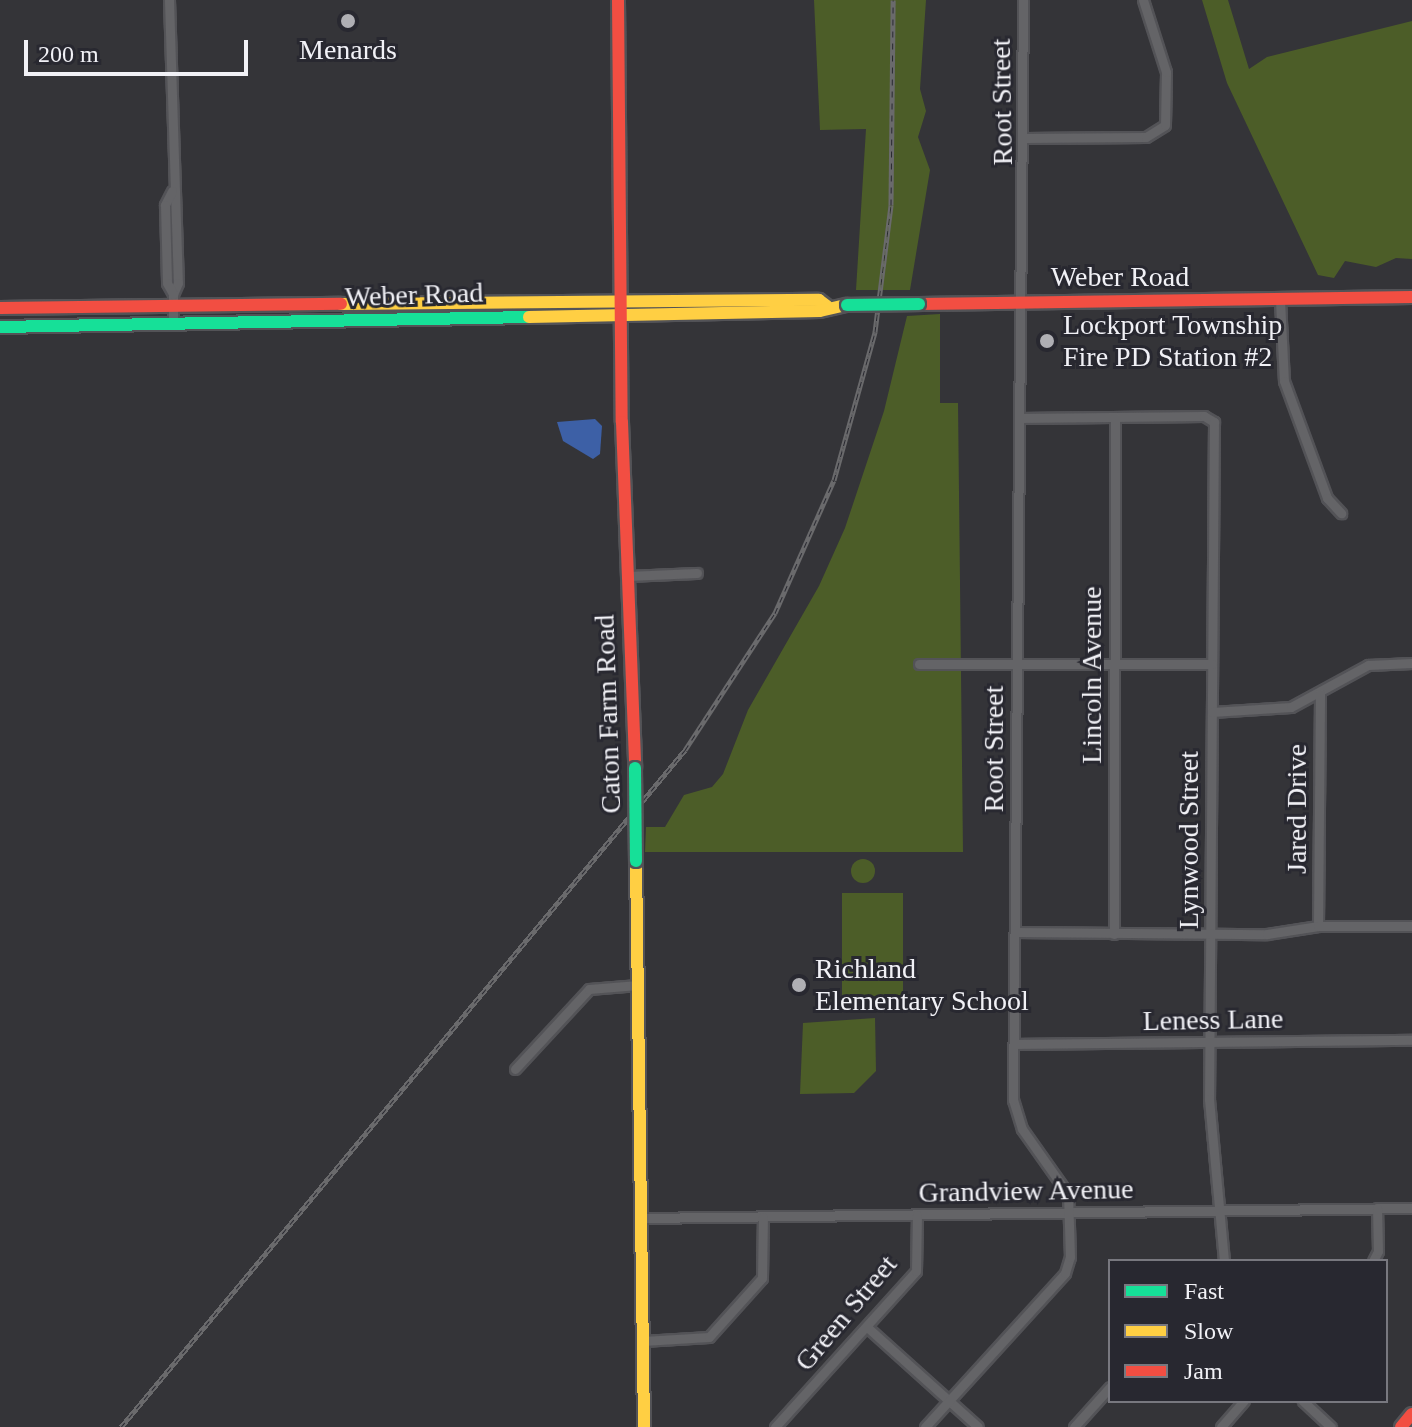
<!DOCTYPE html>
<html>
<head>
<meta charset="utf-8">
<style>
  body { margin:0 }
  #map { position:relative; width:1412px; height:1427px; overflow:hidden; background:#343438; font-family:"Times New Roman",serif }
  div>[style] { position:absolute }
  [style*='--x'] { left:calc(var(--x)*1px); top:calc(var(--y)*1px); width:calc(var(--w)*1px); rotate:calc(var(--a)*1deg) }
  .green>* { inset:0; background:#4c5d28; transform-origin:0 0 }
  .round { border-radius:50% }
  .water>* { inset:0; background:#3d60a6 }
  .roads { filter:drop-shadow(2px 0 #535357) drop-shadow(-2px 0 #535357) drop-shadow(0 2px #535357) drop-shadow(0 -2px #535357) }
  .street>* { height:9px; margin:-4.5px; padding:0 4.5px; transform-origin:4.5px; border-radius:4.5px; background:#646467 }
  .fast>* { height:12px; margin:-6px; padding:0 6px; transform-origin:6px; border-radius:6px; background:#16e098 }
  .slow>* { height:12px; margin:-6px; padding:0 6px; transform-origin:6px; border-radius:6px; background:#ffcf43 }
  .jam>* { height:12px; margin:-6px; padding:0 6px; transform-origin:6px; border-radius:6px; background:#f24e42 }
  .rail>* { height:5px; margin-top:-2.5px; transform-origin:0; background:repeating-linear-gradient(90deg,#282830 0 6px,#6a6a6c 0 12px); box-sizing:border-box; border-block:2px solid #6a6a6c }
  .bridges { filter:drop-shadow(2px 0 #535357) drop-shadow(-2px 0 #535357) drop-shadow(0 2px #535357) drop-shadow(0 -2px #535357) }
  .fast-bridge>* { height:12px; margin:-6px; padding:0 6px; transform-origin:6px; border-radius:6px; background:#16e098 }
  .dots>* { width:22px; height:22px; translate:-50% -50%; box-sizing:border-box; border:4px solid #282830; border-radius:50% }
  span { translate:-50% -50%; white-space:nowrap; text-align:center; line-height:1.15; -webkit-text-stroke:6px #282830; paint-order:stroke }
  .poi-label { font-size:28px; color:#f1f1f6 }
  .left { translate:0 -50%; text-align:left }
  .street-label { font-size:28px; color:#f1f1f6 }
  .legend { position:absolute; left:1108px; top:1259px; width:280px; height:144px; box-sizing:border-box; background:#282830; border:2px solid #78787f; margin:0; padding:10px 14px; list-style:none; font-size:24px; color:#f1f1f6 }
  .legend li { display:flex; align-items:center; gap:16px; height:40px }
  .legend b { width:40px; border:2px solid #78787f }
  .scale { position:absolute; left:24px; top:40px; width:224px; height:36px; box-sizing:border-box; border:4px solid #f1f1f6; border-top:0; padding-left:10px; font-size:24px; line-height:28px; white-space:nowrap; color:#f1f1f6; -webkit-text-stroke:6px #282830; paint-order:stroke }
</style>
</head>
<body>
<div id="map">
  <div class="green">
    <i style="clip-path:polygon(814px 0,926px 0,920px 89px,926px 111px,918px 137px,930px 170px,910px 290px,856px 290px,866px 129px,820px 130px)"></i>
    <i style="clip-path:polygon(1202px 0,1228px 0,1249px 69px,1267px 57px,1412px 21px,1412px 259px,1396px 258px,1376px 267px,1345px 261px,1334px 278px,1318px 275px,1227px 83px)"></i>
    <i style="clip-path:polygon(940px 314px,940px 403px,958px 403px,963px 852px,645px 852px,646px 827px,665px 827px,684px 795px,712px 787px,723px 774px,748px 710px,819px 586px,845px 528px,884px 411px,907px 316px)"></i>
    <i class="round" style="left:851px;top:859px;width:24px;height:24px"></i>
    <i style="left:903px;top:893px;width:103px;height:61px;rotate:90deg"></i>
    <i style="clip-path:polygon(875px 1018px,876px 1071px,854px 1093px,800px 1094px,803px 1023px)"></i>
  </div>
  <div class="water">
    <i style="clip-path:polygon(595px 419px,602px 426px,600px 454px,593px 459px,563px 441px,557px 422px)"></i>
  </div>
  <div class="roads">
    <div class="street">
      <i style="--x:169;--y:0;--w:283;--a:88.2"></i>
      <i style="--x:178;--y:283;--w:12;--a:114"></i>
      <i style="--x:173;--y:294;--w:31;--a:90"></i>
      <i style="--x:1025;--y:138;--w:121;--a:-0.5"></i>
      <i style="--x:1146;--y:137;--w:22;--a:-32"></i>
      <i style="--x:1165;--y:125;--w:53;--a:-88.9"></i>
      <i style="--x:1166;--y:72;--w:76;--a:-107.7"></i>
      <i style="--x:172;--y:191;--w:16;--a:117"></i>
      <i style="--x:165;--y:205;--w:78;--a:88.5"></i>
      <i style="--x:167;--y:283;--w:13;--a:61"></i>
      <i style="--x:1280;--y:300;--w:81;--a:87.2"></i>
      <i style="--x:1284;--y:381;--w:125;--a:69.8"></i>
      <i style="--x:1327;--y:498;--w:21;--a:47"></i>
      <i style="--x:1019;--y:418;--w:185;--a:-0.6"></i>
      <i style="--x:1204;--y:416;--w:12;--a:31"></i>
      <i style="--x:1214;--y:422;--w:677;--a:90.42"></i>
      <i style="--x:1209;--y:1099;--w:163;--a:84.7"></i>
      <i style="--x:627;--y:576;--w:70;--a:-2.5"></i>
      <i style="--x:919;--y:664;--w:293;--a:0"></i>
      <i style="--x:1212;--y:712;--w:79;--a:-3.6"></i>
      <i style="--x:1291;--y:707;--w:88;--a:-28.6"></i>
      <i style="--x:1368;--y:665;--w:44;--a:-2.6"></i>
      <i style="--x:1318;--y:926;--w:233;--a:-89.5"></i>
      <i style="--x:1015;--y:932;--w:252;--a:0.5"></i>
      <i style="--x:1267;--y:934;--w:52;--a:-8.9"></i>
      <i style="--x:1318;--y:926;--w:94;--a:0"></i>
      <i style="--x:1114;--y:934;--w:517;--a:-89.89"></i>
      <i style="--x:1014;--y:1044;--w:398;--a:-0.6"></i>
      <i style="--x:515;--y:1069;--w:109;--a:-47.2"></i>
      <i style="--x:589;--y:989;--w:49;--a:-4.7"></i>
      <i style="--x:642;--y:1218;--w:770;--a:-0.74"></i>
      <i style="--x:1373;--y:1261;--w:11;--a:-63"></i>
      <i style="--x:1378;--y:1251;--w:43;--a:-91.3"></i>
      <i style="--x:867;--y:1327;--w:149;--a:42"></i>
      <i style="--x:643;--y:1341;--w:66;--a:-3.5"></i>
      <i style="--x:709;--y:1337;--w:79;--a:-48.1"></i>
      <i style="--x:762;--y:1278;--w:61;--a:-89.1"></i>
      <i style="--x:1303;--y:1401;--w:38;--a:43"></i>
      <i style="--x:775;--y:1427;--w:210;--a:-47.9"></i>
      <i style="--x:916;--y:1271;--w:56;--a:-89"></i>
      <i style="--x:925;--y:1427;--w:208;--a:-47.7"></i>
      <i style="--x:1065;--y:1273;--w:17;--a:-73"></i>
      <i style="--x:1070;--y:1257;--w:63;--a:-91.8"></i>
      <i style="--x:1068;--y:1194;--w:80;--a:-125.3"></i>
      <i style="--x:1022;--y:1129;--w:30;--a:-107"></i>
      <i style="--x:1013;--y:1100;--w:1100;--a:-89.48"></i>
      <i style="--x:1074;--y:1427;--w:54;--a:-48"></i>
      <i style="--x:1221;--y:1427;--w:35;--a:-49"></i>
    </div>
    <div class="fast">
      <i style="--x:0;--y:327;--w:529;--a:-1.08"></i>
    </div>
    <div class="slow">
      <i style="--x:341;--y:304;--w:478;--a:-0.5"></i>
      <i style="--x:819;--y:300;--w:10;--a:37"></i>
      <i style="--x:529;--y:317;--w:291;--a:-1.2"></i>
      <i style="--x:820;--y:311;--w:28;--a:-13"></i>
      <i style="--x:636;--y:861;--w:566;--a:89.19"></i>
    </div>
    <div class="jam">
      <i style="--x:618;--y:0;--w:422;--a:89.5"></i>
      <i style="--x:622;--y:422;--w:346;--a:87.8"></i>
      <i style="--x:919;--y:304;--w:493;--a:-0.8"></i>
      <i style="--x:0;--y:308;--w:341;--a:-0.7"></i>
      <i style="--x:1401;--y:1427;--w:17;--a:-50"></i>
    </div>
  </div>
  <div class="rail">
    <i style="--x:121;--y:1427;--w:881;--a:-50.2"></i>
    <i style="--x:685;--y:750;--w:164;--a:-56.7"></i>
    <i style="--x:775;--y:613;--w:145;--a:-66.1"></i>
    <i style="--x:834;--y:480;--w:154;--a:-74.5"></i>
    <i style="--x:875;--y:332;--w:128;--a:-82.8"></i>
    <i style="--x:891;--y:205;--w:205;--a:-89.4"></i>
  </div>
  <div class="bridges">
    <div class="fast-bridge">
      <i style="--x:847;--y:305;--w:72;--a:-0.8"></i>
      <i style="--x:635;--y:768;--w:93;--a:89.4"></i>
    </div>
  </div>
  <div class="dots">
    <i style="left:348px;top:21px;background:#afafb4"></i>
    <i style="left:1047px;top:341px;background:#afafb4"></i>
    <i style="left:799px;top:985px;background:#afafb4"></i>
  </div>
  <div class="poi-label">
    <span style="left:348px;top:50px">Menards</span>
    <span class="left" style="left:1063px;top:341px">Lockport Township<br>Fire PD Station #2</span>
    <span class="left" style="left:815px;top:985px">Richland<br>Elementary School</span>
  </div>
  <div class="street-label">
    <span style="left:1002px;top:102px;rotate:-91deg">Root Street</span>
    <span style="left:1120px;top:277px">Weber Road</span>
    <span style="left:414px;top:295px;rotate:-2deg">Weber Road</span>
    <span style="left:1092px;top:675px;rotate:-90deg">Lincoln Avenue</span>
    <span style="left:608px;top:714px;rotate:-92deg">Caton Farm Road</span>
    <span style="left:994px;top:749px;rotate:-90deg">Root Street</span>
    <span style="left:1297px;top:809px;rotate:-90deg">Jared Drive</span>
    <span style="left:1189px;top:840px;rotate:-90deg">Lynwood Street</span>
    <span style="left:1213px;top:1020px;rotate:-1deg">Leness Lane</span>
    <span style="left:1026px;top:1191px;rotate:-1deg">Grandview Avenue</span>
    <span style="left:846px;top:1313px;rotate:-50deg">Green Street</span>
  </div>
  <ul class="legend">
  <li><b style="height:10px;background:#16e098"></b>Fast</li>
  <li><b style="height:10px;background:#ffcf43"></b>Slow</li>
  <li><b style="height:10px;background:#f24e42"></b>Jam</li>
  </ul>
  <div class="scale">200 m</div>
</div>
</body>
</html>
